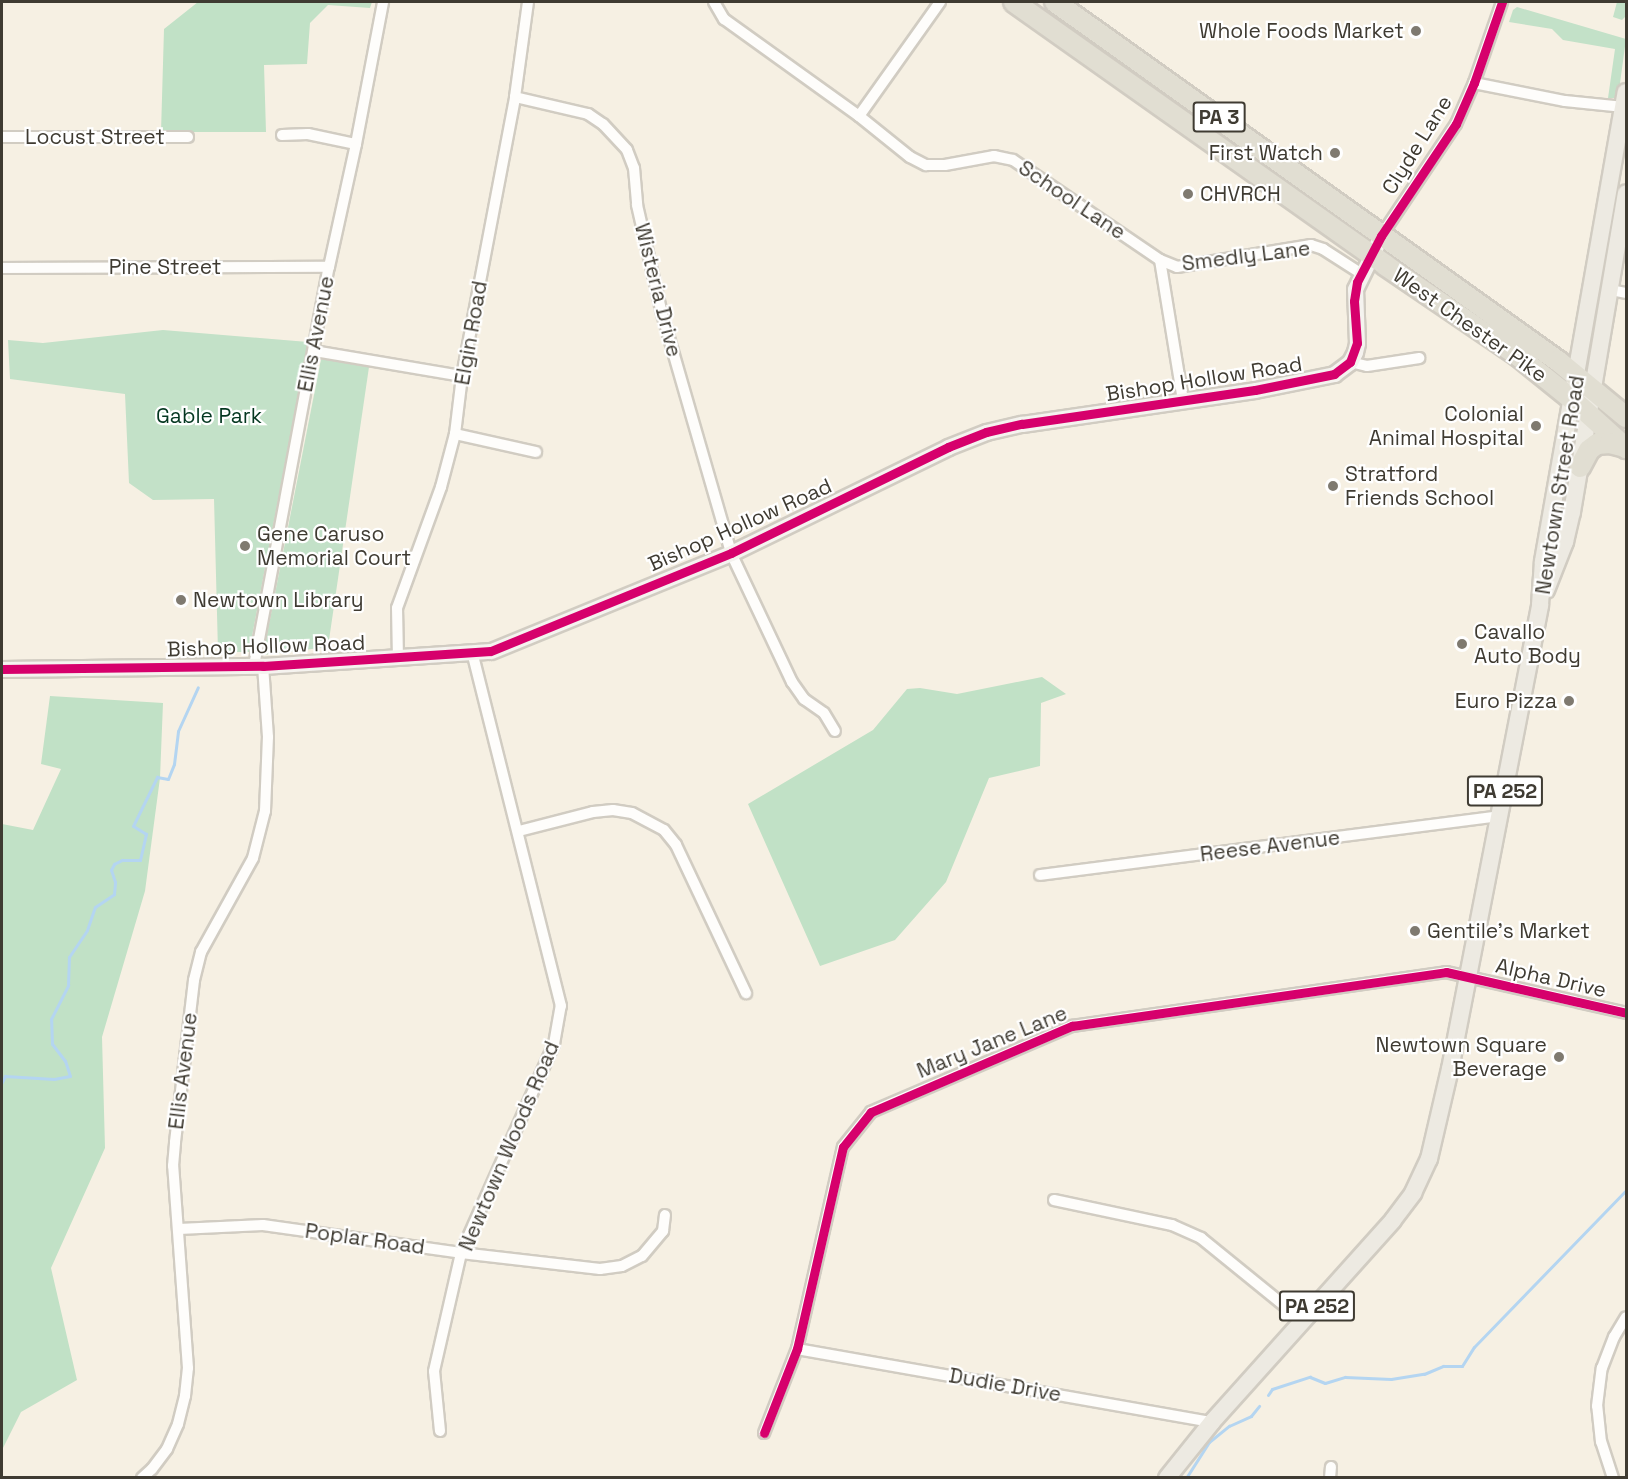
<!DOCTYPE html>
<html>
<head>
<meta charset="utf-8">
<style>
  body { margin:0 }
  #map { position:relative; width:1628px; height:1479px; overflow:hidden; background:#f6f0e3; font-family:"Space Grotesk",sans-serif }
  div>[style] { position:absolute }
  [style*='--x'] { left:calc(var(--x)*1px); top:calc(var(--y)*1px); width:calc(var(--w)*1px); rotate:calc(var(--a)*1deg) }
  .green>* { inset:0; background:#c3e1c8 }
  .forest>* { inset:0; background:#c1e1c6 }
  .stream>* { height:3px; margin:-1.5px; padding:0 1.5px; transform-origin:1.5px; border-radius:1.5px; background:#b4d5f1 }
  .roads { filter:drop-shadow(2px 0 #d1ccc2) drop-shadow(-2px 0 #d1ccc2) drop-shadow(0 2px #d1ccc2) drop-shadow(0 -2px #d1ccc2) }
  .street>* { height:10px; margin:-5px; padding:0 5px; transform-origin:5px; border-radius:5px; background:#fefdfb }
  .secondary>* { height:15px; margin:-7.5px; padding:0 7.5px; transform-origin:7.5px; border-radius:7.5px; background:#f5f3ef }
  .primary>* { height:16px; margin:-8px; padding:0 8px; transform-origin:8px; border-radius:8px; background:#edeae2 }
  .highway>* { height:20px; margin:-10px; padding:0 10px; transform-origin:10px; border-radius:10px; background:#e1ded2 }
  .cycleway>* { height:9px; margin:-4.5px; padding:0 4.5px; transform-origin:4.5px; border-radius:4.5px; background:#d6006c }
  .dots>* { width:16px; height:16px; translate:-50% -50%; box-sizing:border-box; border:3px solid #fff; border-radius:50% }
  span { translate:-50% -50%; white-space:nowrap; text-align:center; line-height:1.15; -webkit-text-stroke:4.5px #fff; paint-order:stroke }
  .shield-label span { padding:2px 4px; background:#fff; border:2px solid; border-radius:4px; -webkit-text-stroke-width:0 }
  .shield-label { font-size:20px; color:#3f3b32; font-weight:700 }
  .poi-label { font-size:21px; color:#3f3b32 }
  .right { translate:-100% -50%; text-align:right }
  .left { translate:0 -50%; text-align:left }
  .street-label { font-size:21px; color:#3f3b32 }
  .park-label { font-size:21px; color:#043720 }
  .frame { position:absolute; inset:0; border:3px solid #3f3b32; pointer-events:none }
</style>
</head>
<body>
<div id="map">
  <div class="green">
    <i style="clip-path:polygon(1617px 2px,1626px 2px,1626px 16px,1622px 20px,1613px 17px)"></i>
    <i style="clip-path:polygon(1517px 7px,1626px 39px,1618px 98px,1608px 98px,1615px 49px,1563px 40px,1552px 29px,1509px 22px,1513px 10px)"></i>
    <i style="clip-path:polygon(163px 330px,308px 342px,249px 652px,218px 652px,214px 499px,153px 500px,129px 483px,125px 394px,10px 379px,8px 340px,43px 343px)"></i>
    <i style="clip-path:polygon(321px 359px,369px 367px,328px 647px,263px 655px)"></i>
  </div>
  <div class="forest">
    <i style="clip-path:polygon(198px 2px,372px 2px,370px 8px,328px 5px,310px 23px,307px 64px,264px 65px,266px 132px,161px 132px,164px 29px)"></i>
    <i style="clip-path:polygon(1042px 677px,1066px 694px,1041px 703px,1040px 766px,989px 778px,946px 882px,895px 940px,820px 966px,748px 804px,873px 730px,907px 689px,920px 688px,957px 694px)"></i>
    <i style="clip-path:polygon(50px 696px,163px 703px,160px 778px,145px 891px,102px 1037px,105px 1148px,51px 1268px,77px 1380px,21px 1412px,2px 1450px,2px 824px,33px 830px,61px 769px,41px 764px)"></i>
  </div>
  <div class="stream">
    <i style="--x:2;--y:1082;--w:7;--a:-63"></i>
    <i style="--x:5;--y:1076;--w:49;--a:3.5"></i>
    <i style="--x:54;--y:1079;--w:16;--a:-11"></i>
    <i style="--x:70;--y:1076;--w:16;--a:-108"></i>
    <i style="--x:65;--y:1061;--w:21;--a:-127"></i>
    <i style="--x:52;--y:1044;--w:25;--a:-92"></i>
    <i style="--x:51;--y:1019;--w:38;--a:-63"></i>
    <i style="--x:68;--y:985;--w:28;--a:-88"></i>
    <i style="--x:69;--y:957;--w:32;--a:-56"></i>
    <i style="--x:87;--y:930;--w:24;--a:-71"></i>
    <i style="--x:95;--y:907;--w:23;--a:-34"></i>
    <i style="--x:114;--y:894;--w:12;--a:-85"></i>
    <i style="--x:115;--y:882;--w:13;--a:-108"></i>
    <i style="--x:111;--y:870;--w:7;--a:-63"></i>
    <i style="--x:114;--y:864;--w:9;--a:-27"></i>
    <i style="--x:122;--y:860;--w:18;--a:0"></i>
    <i style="--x:140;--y:860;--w:27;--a:-77"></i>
    <i style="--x:146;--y:834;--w:15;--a:-148"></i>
    <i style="--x:133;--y:826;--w:55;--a:-63.9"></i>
    <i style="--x:157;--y:777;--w:11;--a:10"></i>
    <i style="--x:168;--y:779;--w:16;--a:-68"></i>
    <i style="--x:174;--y:764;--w:33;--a:-83"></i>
    <i style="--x:178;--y:731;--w:48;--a:-65.6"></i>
    <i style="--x:1268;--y:1395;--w:7;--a:-56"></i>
    <i style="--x:1272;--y:1389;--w:40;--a:-18"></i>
    <i style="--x:1310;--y:1377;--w:16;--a:22"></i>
    <i style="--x:1325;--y:1383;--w:21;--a:-17"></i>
    <i style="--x:1345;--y:1377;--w:46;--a:2.5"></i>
    <i style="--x:1391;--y:1379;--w:33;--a:-9"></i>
    <i style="--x:1424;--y:1374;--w:21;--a:-23"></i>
    <i style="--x:1443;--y:1366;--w:19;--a:0"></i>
    <i style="--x:1462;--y:1366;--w:22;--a:-58"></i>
    <i style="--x:1474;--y:1347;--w:219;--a:-45.9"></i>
    <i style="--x:1186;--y:1478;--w:43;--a:-57.4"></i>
    <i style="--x:1209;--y:1442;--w:26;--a:-39"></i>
    <i style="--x:1229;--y:1426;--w:24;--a:-24"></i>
    <i style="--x:1251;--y:1416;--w:13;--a:-51"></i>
  </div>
  <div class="roads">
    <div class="street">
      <i style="--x:714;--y:2;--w:20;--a:60"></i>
      <i style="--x:724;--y:19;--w:166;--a:35.7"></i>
      <i style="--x:859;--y:116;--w:65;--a:38.8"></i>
      <i style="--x:910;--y:157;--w:18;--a:27"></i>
      <i style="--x:926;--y:165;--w:19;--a:0"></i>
      <i style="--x:945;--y:165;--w:50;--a:-10.4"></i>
      <i style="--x:994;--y:156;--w:19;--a:12"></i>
      <i style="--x:1013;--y:160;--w:178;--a:34.2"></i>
      <i style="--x:1160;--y:260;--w:142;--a:80.7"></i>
      <i style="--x:1474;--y:83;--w:93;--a:11.2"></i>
      <i style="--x:1565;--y:101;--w:59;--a:5.8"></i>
      <i style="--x:515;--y:97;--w:75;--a:13.1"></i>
      <i style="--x:588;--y:114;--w:18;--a:34"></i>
      <i style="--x:603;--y:124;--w:35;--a:47"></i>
      <i style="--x:627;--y:150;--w:19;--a:69"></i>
      <i style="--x:634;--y:168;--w:37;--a:85"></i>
      <i style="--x:637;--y:205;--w:108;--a:77.1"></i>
      <i style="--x:661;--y:310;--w:253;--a:73.9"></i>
      <i style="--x:731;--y:553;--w:143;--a:64.7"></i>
      <i style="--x:792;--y:682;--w:21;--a:55"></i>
      <i style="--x:804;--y:699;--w:24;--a:35"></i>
      <i style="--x:824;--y:713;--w:21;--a:59"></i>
      <i style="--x:859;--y:116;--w:140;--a:-54.6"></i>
      <i style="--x:282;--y:135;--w:26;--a:-2"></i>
      <i style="--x:308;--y:134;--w:49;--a:11.8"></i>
      <i style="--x:2;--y:137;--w:186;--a:0"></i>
      <i style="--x:1381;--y:236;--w:135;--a:-56.2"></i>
      <i style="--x:1456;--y:124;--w:45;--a:-66.3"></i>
      <i style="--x:1474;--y:83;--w:86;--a:-70.9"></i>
      <i style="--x:1160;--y:260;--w:18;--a:22"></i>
      <i style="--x:1177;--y:267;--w:136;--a:-9.3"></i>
      <i style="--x:1311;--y:245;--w:13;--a:18"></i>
      <i style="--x:1323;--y:249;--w:46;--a:32.7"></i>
      <i style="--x:2;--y:268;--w:327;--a:-0.2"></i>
      <i style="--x:1611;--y:290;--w:15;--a:11"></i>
      <i style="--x:314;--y:351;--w:150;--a:9.6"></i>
      <i style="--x:1350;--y:362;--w:17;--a:13"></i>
      <i style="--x:1367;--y:366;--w:53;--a:-8.7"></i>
      <i style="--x:455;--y:434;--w:83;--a:12.5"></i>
      <i style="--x:398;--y:659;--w:51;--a:-91.1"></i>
      <i style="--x:397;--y:608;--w:129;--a:-70"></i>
      <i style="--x:441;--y:487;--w:55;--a:-75.2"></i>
      <i style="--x:455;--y:434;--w:58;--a:-83.1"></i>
      <i style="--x:462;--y:376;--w:284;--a:-79.2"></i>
      <i style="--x:515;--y:97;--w:96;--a:-82.2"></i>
      <i style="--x:254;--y:666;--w:406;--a:-79.4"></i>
      <i style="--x:329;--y:267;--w:126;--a:-77.6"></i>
      <i style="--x:356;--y:144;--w:145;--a:-79.2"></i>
      <i style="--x:519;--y:831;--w:76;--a:-14.4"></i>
      <i style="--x:593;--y:812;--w:20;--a:-6"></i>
      <i style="--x:613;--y:810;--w:19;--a:9"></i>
      <i style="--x:632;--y:813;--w:36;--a:28"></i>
      <i style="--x:664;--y:830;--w:19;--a:51"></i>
      <i style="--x:676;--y:845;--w:164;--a:64.7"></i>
      <i style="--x:1040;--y:875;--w:464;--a:-7.3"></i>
      <i style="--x:1054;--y:1200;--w:121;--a:12"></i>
      <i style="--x:1172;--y:1225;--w:32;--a:24"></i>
      <i style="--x:1201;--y:1238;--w:132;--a:39.1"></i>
      <i style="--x:179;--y:1229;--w:84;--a:-2.7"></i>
      <i style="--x:263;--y:1225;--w:200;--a:8"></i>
      <i style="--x:461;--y:1253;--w:140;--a:6.6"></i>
      <i style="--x:600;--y:1269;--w:22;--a:-8"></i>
      <i style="--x:622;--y:1266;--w:22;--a:-27"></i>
      <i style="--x:642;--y:1256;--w:33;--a:-50"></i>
      <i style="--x:663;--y:1231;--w:16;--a:-83"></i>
      <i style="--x:797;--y:1349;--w:421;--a:10"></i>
      <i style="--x:440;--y:1431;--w:60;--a:-95.7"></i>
      <i style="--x:434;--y:1371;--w:121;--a:-77.1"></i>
      <i style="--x:461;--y:1253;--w:229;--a:-66"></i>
      <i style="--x:554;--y:1044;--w:39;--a:-80"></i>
      <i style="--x:561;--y:1006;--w:365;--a:-104.1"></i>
      <i style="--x:764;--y:1433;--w:90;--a:-68.6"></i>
      <i style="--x:797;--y:1349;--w:207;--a:-77.2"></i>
      <i style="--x:843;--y:1147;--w:45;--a:-51.3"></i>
      <i style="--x:871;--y:1112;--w:219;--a:-23.2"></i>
      <i style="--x:1072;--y:1026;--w:378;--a:-8.2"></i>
      <i style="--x:1446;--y:972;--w:185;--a:12.8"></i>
      <i style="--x:142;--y:1478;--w:13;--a:-42"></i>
      <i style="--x:152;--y:1469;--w:25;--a:-53"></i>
      <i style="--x:167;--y:1449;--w:27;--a:-66"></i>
      <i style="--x:178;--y:1424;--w:29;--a:-76"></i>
      <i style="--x:185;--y:1396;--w:28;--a:-84"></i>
      <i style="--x:188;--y:1368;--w:203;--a:-94.2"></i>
      <i style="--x:173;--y:1166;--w:24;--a:-85"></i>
      <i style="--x:175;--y:1142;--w:163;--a:-83.3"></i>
      <i style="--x:194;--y:980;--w:29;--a:-76"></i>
      <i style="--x:201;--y:952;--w:107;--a:-61"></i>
      <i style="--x:253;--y:858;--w:49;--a:-75.7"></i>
      <i style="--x:265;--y:811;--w:74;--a:-87.7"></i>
      <i style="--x:268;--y:737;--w:71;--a:-94"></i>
      <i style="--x:1330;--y:1478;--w:11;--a:-85"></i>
      <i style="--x:1613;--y:1478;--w:38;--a:-108"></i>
      <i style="--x:1601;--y:1442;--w:36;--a:-96"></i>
      <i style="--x:1597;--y:1406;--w:38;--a:-83"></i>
      <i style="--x:1602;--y:1368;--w:33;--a:-69"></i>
      <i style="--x:1614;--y:1337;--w:23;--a:-59"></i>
    </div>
    <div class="secondary">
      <i style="--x:2;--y:669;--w:261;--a:-0.7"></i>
      <i style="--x:263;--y:666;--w:228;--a:-3.8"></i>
      <i style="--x:491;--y:651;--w:259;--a:-22.2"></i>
      <i style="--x:731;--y:553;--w:242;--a:-26"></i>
      <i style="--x:948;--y:447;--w:41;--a:-21.5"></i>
      <i style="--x:986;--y:432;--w:37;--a:-13"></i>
      <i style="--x:1022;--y:424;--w:235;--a:-8.3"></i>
      <i style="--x:1255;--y:390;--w:81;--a:-11.4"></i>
      <i style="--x:1334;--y:374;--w:20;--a:-37"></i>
      <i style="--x:1350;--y:362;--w:11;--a:-63"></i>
      <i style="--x:1355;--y:352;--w:9;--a:-77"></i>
      <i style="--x:1357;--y:343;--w:54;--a:-92.1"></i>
      <i style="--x:1355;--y:289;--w:59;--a:-63.9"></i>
    </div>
    <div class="primary">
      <i style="--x:1546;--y:590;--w:52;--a:-68.4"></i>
      <i style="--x:1565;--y:542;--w:31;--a:-77"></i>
      <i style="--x:1572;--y:512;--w:323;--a:-80.4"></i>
      <i style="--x:1167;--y:1478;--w:72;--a:-51.2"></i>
      <i style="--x:1212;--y:1422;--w:271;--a:-48.1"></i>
      <i style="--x:1393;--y:1220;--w:34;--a:-53"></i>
      <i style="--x:1413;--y:1193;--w:38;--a:-65"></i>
      <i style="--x:1429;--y:1159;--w:92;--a:-76.9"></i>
      <i style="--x:1450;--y:1069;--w:473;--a:-79"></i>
      <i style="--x:1540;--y:605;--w:44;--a:-86.1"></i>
      <i style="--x:1543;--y:561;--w:476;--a:-80"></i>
    </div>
    <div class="highway">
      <i style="--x:1014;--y:2;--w:455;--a:35.3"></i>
      <i style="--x:1385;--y:265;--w:160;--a:34.3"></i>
      <i style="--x:1517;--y:355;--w:72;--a:38.8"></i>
      <i style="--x:1573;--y:400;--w:72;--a:42.2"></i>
      <i style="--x:1055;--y:2;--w:618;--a:35.52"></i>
      <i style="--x:1558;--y:361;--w:88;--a:39.5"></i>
      <i style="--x:1580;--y:467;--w:19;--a:-62"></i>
      <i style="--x:1589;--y:450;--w:10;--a:-37"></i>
      <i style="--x:1597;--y:444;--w:13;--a:-4"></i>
      <i style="--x:1610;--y:443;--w:16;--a:15"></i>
    </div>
  </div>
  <div class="cycleway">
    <i style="--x:2;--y:669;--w:261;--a:-0.7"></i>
    <i style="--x:263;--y:666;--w:228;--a:-3.8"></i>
    <i style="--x:491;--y:651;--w:259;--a:-22.2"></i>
    <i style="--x:731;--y:553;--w:242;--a:-26"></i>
    <i style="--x:948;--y:447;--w:41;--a:-21.5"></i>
    <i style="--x:986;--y:432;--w:37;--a:-13"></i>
    <i style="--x:1022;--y:424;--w:235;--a:-8.3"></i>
    <i style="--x:1255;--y:390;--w:81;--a:-11.4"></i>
    <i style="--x:1334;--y:374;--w:20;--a:-37"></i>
    <i style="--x:1350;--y:362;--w:20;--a:-70"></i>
    <i style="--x:1357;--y:343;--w:42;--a:-94.1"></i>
    <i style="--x:1354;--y:301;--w:19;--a:-81"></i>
    <i style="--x:1357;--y:282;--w:52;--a:-62.4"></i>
    <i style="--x:1381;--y:236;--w:135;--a:-56.2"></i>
    <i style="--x:1456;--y:124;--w:45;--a:-66.3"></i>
    <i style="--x:1474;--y:83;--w:86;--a:-70.9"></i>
    <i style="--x:764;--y:1433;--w:90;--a:-68.6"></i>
    <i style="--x:797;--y:1349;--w:207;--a:-77.2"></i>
    <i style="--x:843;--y:1147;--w:45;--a:-51.3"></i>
    <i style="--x:871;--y:1112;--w:219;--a:-23.2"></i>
    <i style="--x:1072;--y:1026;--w:378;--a:-8.2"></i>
    <i style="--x:1446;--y:972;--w:185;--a:12.8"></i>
  </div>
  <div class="dots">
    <i style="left:1416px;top:31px;background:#7f7a70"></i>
    <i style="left:1335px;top:153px;background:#7f7a70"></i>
    <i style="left:1188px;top:194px;background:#7f7a70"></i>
    <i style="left:1536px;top:426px;background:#7f7a70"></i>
    <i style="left:1333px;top:486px;background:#7f7a70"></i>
    <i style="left:245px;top:546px;background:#7f7a70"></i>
    <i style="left:181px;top:600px;background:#7f7a70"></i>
    <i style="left:1462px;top:644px;background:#7f7a70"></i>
    <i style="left:1569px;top:701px;background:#7f7a70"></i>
    <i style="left:1415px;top:931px;background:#7f7a70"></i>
    <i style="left:1559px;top:1057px;background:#7f7a70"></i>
  </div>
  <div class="shield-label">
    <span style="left:1219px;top:117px">PA 3</span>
    <span style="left:1505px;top:791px">PA 252</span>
    <span style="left:1317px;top:1306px">PA 252</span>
  </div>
  <div class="poi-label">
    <span class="right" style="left:1404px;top:31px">Whole Foods Market</span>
    <span class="right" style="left:1323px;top:153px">First Watch</span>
    <span class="left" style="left:1200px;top:194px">CHVRCH</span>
    <span class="right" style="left:1524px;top:426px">Colonial<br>Animal Hospital</span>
    <span class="left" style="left:1345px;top:486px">Stratford<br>Friends School</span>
    <span class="left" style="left:257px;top:546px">Gene Caruso<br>Memorial Court</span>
    <span class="left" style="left:193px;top:600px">Newtown Library</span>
    <span class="left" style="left:1474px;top:644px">Cavallo<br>Auto Body</span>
    <span class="right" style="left:1557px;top:701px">Euro Pizza</span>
    <span class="left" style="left:1427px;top:931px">Gentile's Market</span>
    <span class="right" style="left:1547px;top:1057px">Newtown Square<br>Beverage</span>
  </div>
  <div class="street-label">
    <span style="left:95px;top:137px">Locust Street</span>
    <span style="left:1417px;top:145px;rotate:-58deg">Clyde Lane</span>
    <span style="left:1072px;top:200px;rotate:34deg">School Lane</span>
    <span style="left:1246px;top:256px;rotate:-7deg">Smedly Lane</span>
    <span style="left:165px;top:267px">Pine Street</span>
    <span style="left:658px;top:290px;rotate:76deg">Wisteria Drive</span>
    <span style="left:1470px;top:325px;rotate:35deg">West Chester Pike</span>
    <span style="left:471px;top:333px;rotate:-80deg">Elgin Road</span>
    <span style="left:316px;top:334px;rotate:-79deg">Ellis Avenue</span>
    <span style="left:1204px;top:379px;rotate:-9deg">Bishop Hollow Road</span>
    <span style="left:1560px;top:485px;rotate:-81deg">Newtown Street Road</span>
    <span style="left:740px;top:525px;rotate:-24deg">Bishop Hollow Road</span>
    <span style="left:266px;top:646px;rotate:-2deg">Bishop Hollow Road</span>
    <span style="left:1270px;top:846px;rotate:-7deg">Reese Avenue</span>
    <span style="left:1551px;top:978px;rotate:13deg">Alpha Drive</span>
    <span style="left:992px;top:1042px;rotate:-22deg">Mary Jane Lane</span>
    <span style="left:183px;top:1071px;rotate:-83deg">Ellis Avenue</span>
    <span style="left:509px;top:1146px;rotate:-67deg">Newtown Woods Road</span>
    <span style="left:365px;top:1239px;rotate:8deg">Poplar Road</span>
    <span style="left:1005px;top:1385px;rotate:10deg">Dudie Drive</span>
  </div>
  <div class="park-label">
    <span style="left:209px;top:416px">Gable Park</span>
  </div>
  <div class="frame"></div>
</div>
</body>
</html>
